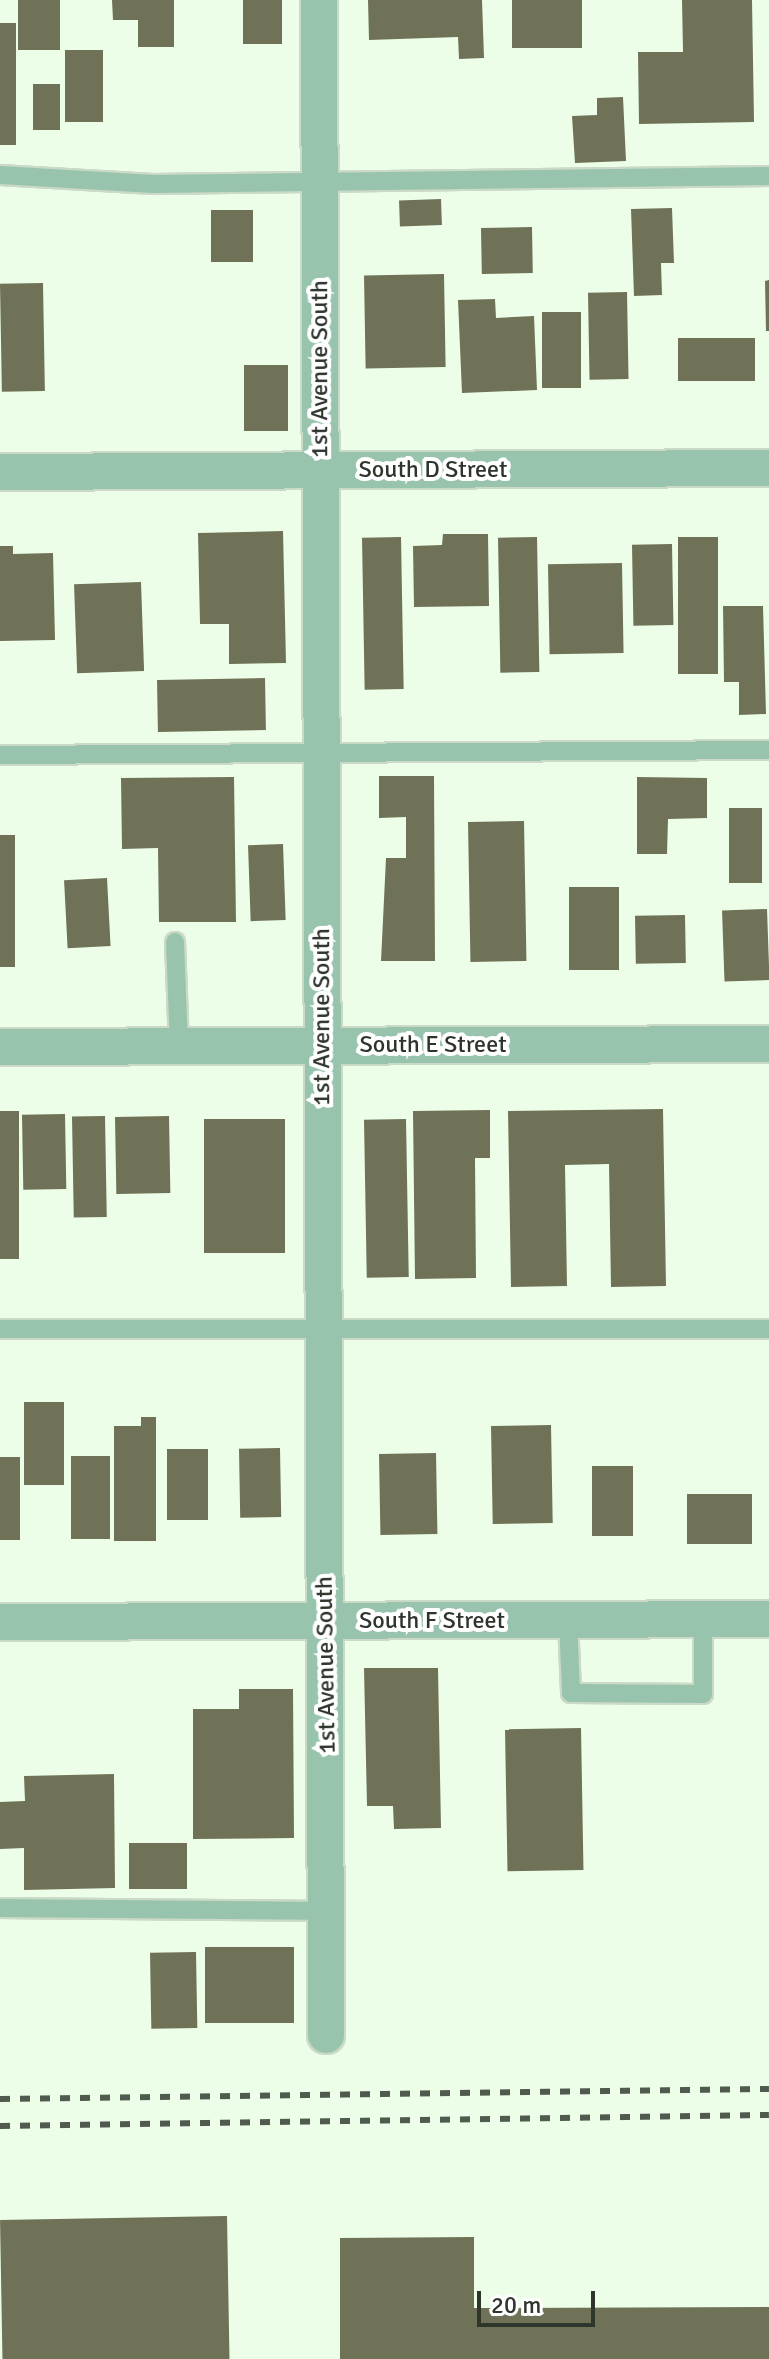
<!DOCTYPE html>
<html>
<head>
<meta charset="utf-8">
<style>
  body { margin:0 }
  #map { position:relative; width:769px; height:2359px; overflow:hidden; background:#edfee8; font-family:Signika,sans-serif }
  div>[style] { position:absolute }
  [style*='--x'] { left:calc(var(--x)*1px); top:calc(var(--y)*1px); width:calc(var(--w)*1px); rotate:calc(var(--a)*1deg) }
  .building>* { inset:0; background:#6f7256; transform-origin:0 0 }
  .roads { filter:drop-shadow(2px 0 #cbdac6) drop-shadow(-2px 0 #cbdac6) drop-shadow(0 2px #cbdac6) drop-shadow(0 -2px #cbdac6) }
  .lane>* { height:18px; margin:-9px; padding:0 9px; transform-origin:9px; border-radius:9px; background:#98c4ae }
  .street>* { height:36px; margin:-18px; padding:0 18px; transform-origin:18px; border-radius:18px; background:#98c4ae }
  .rail>* { height:6px; margin-top:-3px; transform-origin:0; background:repeating-linear-gradient(90deg,#515a4e 0 10px,transparent 0 20px) }
  span { translate:-50% -50%; white-space:nowrap; text-align:center; line-height:1.15; -webkit-text-stroke:8px #fff; paint-order:stroke }
  .street-label { font-size:24px; color:#2e362c }
  .scale { position:absolute; left:477px; top:2291px; width:118px; height:36px; box-sizing:border-box; border:4px solid #2e362c; border-top:0; padding-left:10px; font-size:24px; line-height:28px; white-space:nowrap; color:#2e362c; -webkit-text-stroke:6px #fff; paint-order:stroke }
</style>
</head>
<body>
<div id="map">
  <div class="building">
    <i style="left:18px;top:0;width:42px;height:50px"></i>
    <i style="clip-path:polygon(112px 0,174px 0,174px 47px,138px 47px,138px 20px,113px 20px)"></i>
    <i style="left:243px;top:0;width:39px;height:44px"></i>
    <i style="clip-path:polygon(368px 0,482px 0,484px 58px,459px 59px,458px 37px,369px 40px)"></i>
    <i style="left:512px;top:0;width:70px;height:48px"></i>
    <i style="clip-path:polygon(682px 0,752px 0,754px 122px,639px 124px,638px 52px,683px 52px)"></i>
    <i style="left:0;top:23px;width:16px;height:122px"></i>
    <i style="left:65px;top:50px;width:38px;height:72px"></i>
    <i style="left:33px;top:84px;width:27px;height:46px"></i>
    <i style="clip-path:polygon(623px 97px,626px 161px,575px 163px,572px 116px,597px 115px,597px 98px)"></i>
    <i style="left:441px;top:199px;width:26px;height:42px;rotate:88deg"></i>
    <i style="clip-path:polygon(672px 208px,674px 263px,661px 263px,662px 295px,634px 296px,631px 209px)"></i>
    <i style="left:211px;top:210px;width:42px;height:52px"></i>
    <i style="left:532px;top:227px;width:46px;height:51px;rotate:89deg"></i>
    <i style="left:444px;top:274px;width:93px;height:80px;rotate:89deg"></i>
    <i style="clip-path:polygon(769px 280px,769px 331px,766px 331px,765px 281px)"></i>
    <i style="left:43px;top:283px;width:108px;height:43px;rotate:89deg"></i>
    <i style="left:627px;top:292px;width:87px;height:39px;rotate:89deg"></i>
    <i style="clip-path:polygon(495px 299px,496px 318px,534px 316px,537px 390px,462px 393px,458px 300px)"></i>
    <i style="left:542px;top:312px;width:39px;height:76px"></i>
    <i style="left:755px;top:338px;width:43px;height:77px;rotate:90deg"></i>
    <i style="left:244px;top:365px;width:44px;height:66px"></i>
    <i style="clip-path:polygon(283px 531px,286px 663px,229px 664px,229px 624px,200px 624px,198px 533px)"></i>
    <i style="clip-path:polygon(443px 534px,488px 534px,489px 606px,414px 607px,413px 546px,442px 545px)"></i>
    <i style="left:401px;top:537px;width:152px;height:39px;rotate:89deg"></i>
    <i style="left:537px;top:537px;width:135px;height:39px;rotate:89deg"></i>
    <i style="left:678px;top:537px;width:40px;height:137px"></i>
    <i style="left:672px;top:544px;width:81px;height:40px;rotate:89deg"></i>
    <i style="clip-path:polygon(0 546px,13px 546px,13px 554px,53px 553px,55px 640px,0 641px)"></i>
    <i style="left:622px;top:563px;width:90px;height:74px;rotate:89deg"></i>
    <i style="left:141px;top:582px;width:89px;height:67px;rotate:88deg"></i>
    <i style="clip-path:polygon(723px 606px,763px 606px,766px 714px,739px 715px,739px 682px,724px 682px)"></i>
    <i style="left:265px;top:678px;width:52px;height:108px;rotate:89deg"></i>
    <i style="clip-path:polygon(379px 776px,434px 776px,435px 961px,381px 961px,386px 858px,406px 858px,406px 817px,379px 818px)"></i>
    <i style="clip-path:polygon(234px 777px,236px 922px,159px 922px,158px 848px,122px 849px,121px 778px)"></i>
    <i style="clip-path:polygon(637px 777px,707px 778px,707px 818px,668px 819px,667px 854px,637px 854px)"></i>
    <i style="left:729px;top:808px;width:33px;height:75px"></i>
    <i style="left:524px;top:821px;width:140px;height:56px;rotate:89deg"></i>
    <i style="left:0;top:835px;width:15px;height:132px"></i>
    <i style="left:283px;top:844px;width:76px;height:35px;rotate:88deg"></i>
    <i style="left:107px;top:878px;width:68px;height:43px;rotate:87deg"></i>
    <i style="left:569px;top:887px;width:50px;height:83px"></i>
    <i style="left:767px;top:909px;width:71px;height:45px;rotate:88deg"></i>
    <i style="left:685px;top:915px;width:48px;height:50px;rotate:89deg"></i>
    <i style="clip-path:polygon(663px 1109px,666px 1286px,611px 1287px,609px 1164px,565px 1165px,567px 1286px,511px 1287px,508px 1111px)"></i>
    <i style="clip-path:polygon(490px 1110px,490px 1158px,475px 1158px,476px 1278px,415px 1279px,413px 1111px)"></i>
    <i style="left:0;top:1111px;width:19px;height:148px"></i>
    <i style="left:65px;top:1114px;width:75px;height:43px;rotate:89deg"></i>
    <i style="left:105px;top:1116px;width:101px;height:33px;rotate:89deg"></i>
    <i style="left:169px;top:1116px;width:77px;height:54px;rotate:89deg"></i>
    <i style="left:204px;top:1119px;width:81px;height:134px"></i>
    <i style="left:406px;top:1119px;width:158px;height:42px;rotate:89deg"></i>
    <i style="left:24px;top:1402px;width:40px;height:83px"></i>
    <i style="clip-path:polygon(141px 1417px,156px 1417px,156px 1541px,114px 1541px,114px 1426px,141px 1426px)"></i>
    <i style="left:551px;top:1425px;width:98px;height:60px;rotate:89deg"></i>
    <i style="left:280px;top:1448px;width:69px;height:41px;rotate:89deg"></i>
    <i style="left:167px;top:1449px;width:41px;height:71px"></i>
    <i style="left:436px;top:1453px;width:81px;height:57px;rotate:89deg"></i>
    <i style="left:71px;top:1456px;width:39px;height:83px"></i>
    <i style="left:0;top:1457px;width:20px;height:83px"></i>
    <i style="left:633px;top:1466px;width:70px;height:41px;rotate:90deg"></i>
    <i style="left:752px;top:1494px;width:50px;height:65px;rotate:90deg"></i>
    <i style="clip-path:polygon(364px 1668px,438px 1668px,441px 1828px,394px 1829px,393px 1806px,367px 1806px)"></i>
    <i style="clip-path:polygon(239px 1689px,293px 1689px,294px 1838px,193px 1839px,193px 1709px,239px 1709px)"></i>
    <i style="left:581px;top:1728px;width:142px;height:76px;rotate:89deg"></i>
    <i style="clip-path:polygon(114px 1774px,115px 1888px,24px 1890px,24px 1848px,0 1849px,0 1802px,25px 1801px,24px 1776px)"></i>
    <i style="left:187px;top:1843px;width:46px;height:58px;rotate:90deg"></i>
    <i style="left:294px;top:1947px;width:76px;height:89px;rotate:90deg"></i>
    <i style="left:196px;top:1952px;width:76px;height:46px;rotate:89deg"></i>
    <i style="left:227px;top:2216px;width:143px;height:227px;rotate:89deg"></i>
    <i style="clip-path:polygon(474px 2237px,474px 2308px,769px 2307px,769px 2359px,340px 2359px,340px 2238px)"></i>
  </div>
  <div class="roads">
    <div class="lane">
      <i style="--x:0;--y:175;--w:153;--a:3.4"></i>
      <i style="--x:153;--y:184;--w:616;--a:-0.74"></i>
      <i style="--x:0;--y:755;--w:769;--a:-0.37"></i>
      <i style="--x:175;--y:942;--w:104;--a:87.8"></i>
      <i style="--x:0;--y:1329;--w:769;--a:0"></i>
      <i style="--x:568;--y:1620;--w:73;--a:87.6"></i>
      <i style="--x:571;--y:1693;--w:132;--a:0.4"></i>
      <i style="--x:703;--y:1694;--w:74;--a:-90"></i>
      <i style="--x:0;--y:1908;--w:328;--a:0.5"></i>
    </div>
    <div class="street">
      <i style="--x:319;--y:0;--w:2035;--a:89.8"></i>
      <i style="--x:0;--y:472;--w:769;--a:-0.3"></i>
      <i style="--x:0;--y:1047;--w:769;--a:-0.22"></i>
      <i style="--x:0;--y:1622;--w:769;--a:-0.22"></i>
    </div>
  </div>
  <div class="rail">
    <i style="--x:0;--y:2099;--w:769;--a:-0.75"></i>
    <i style="--x:0;--y:2126;--w:769;--a:-0.82"></i>
  </div>
  <div class="street-label">
    <span style="left:320px;top:369px;rotate:-90deg">1st Avenue South</span>
    <span style="left:433px;top:470px">South D Street</span>
    <span style="left:322px;top:1017px;rotate:-90deg">1st Avenue South</span>
    <span style="left:433px;top:1045px">South E Street</span>
    <span style="left:432px;top:1621px">South F Street</span>
    <span style="left:326px;top:1665px;rotate:-91deg">1st Avenue South</span>
  </div>
  <div class="scale">20 m</div>
</div>
</body>
</html>
